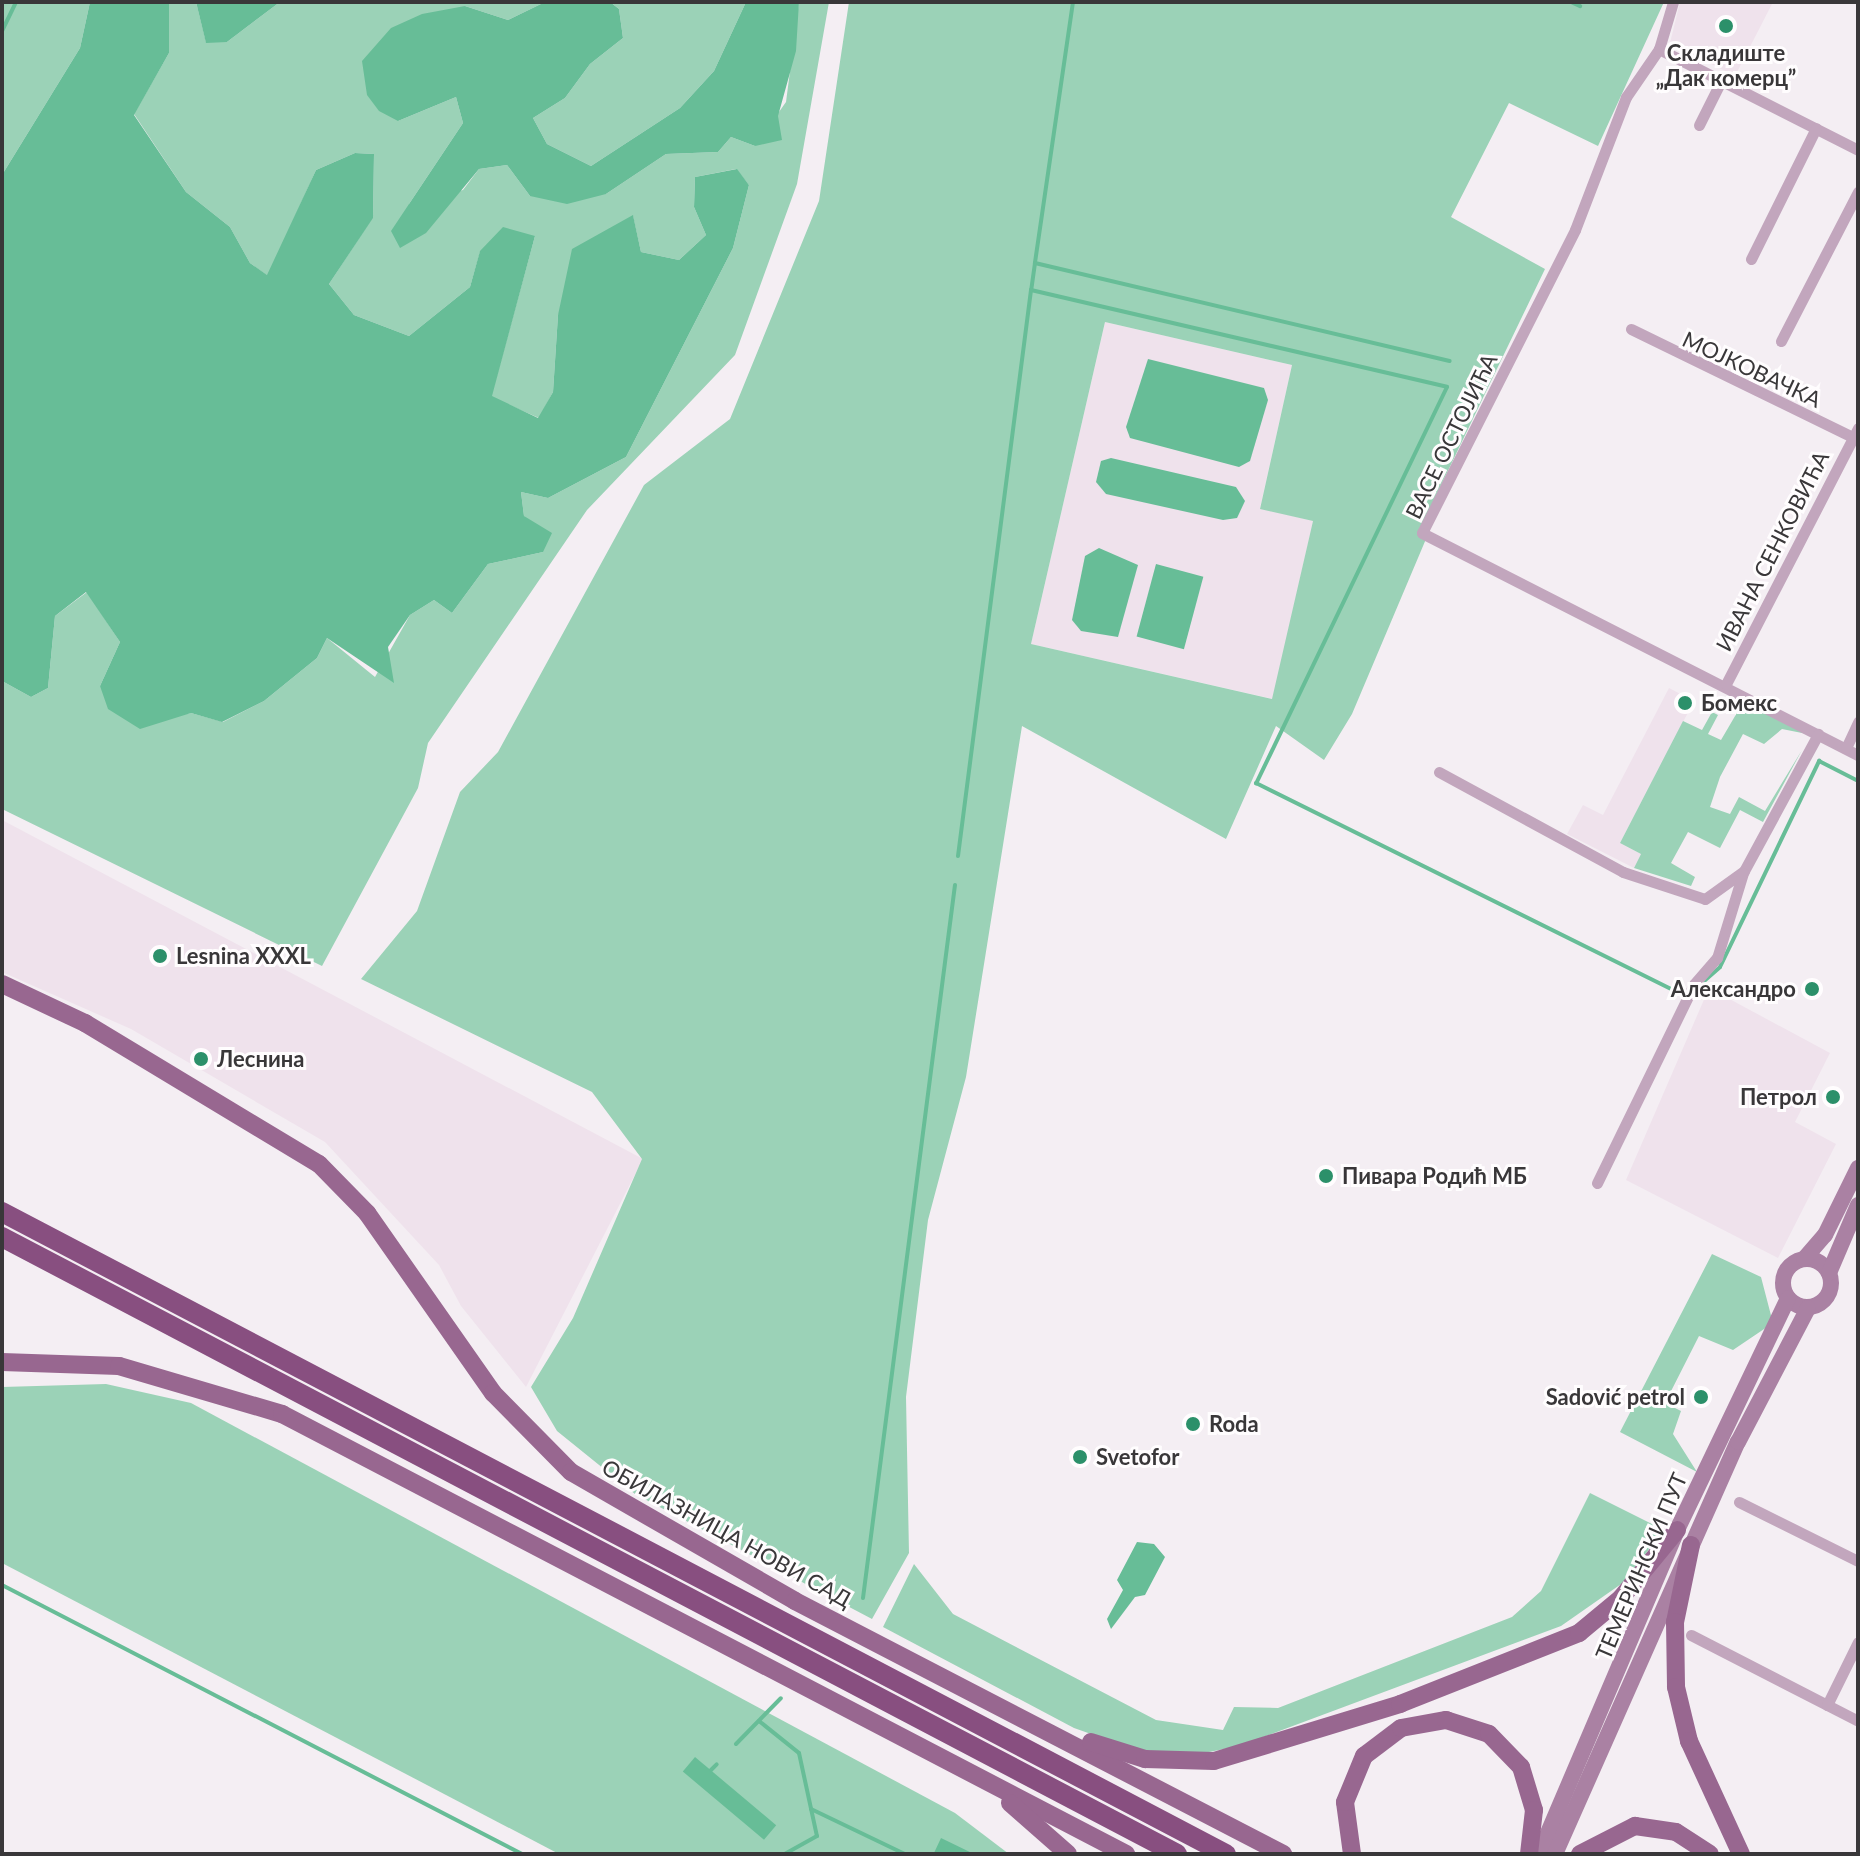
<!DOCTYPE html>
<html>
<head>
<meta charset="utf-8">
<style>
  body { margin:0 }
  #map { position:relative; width:1860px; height:1856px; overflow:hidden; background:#f4eef3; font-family:Lato,sans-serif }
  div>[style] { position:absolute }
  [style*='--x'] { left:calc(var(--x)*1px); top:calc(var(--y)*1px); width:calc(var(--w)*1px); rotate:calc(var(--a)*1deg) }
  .built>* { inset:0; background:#efe2ec }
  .green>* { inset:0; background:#9bd2b7 }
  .water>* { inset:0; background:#67bd97; transform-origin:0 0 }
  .stream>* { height:4px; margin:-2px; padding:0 2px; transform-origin:2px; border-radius:2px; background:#67bd97 }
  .minor>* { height:11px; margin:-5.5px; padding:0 5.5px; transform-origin:5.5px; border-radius:5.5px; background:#c2a6bd }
  .secondary>* { height:16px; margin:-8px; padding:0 8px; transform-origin:8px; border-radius:8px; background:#aa81a3 }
  .secondary>.ring { margin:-8px; padding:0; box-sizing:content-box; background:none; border:16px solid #aa81a3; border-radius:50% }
  .primary>* { height:18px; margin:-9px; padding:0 9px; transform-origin:9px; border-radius:9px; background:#986790 }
  .motorway>* { height:20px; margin:-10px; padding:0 10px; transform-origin:10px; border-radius:10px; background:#884f80 }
  .dots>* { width:22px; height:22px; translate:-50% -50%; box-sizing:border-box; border:4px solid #fffdfe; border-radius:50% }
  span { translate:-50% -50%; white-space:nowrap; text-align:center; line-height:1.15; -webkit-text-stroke:6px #fffdfe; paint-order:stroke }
  .poi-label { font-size:22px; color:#393739; font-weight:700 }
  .left { translate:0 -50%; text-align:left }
  .right { translate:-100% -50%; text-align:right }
  .street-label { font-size:22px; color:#393739 }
  .frame { position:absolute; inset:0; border:4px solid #393739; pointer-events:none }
</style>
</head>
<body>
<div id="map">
  <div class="built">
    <i style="clip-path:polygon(1680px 2px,1773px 2px,1735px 76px,1670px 43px)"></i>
    <i style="clip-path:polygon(1105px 322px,1292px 365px,1260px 508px,1313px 521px,1273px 699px,1031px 644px)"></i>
    <i style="clip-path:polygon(1669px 688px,1694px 701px,1620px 843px,1641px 854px,1634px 868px,1567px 834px,1583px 805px,1603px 815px)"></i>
    <i style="clip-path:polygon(4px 821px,643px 1159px,526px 1387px,461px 1306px,439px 1265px,325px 1142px,131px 1029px,2px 972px)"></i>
    <i style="clip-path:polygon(1709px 988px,1830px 1053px,1795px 1122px,1836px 1144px,1778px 1258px,1626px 1180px)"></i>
  </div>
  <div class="green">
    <i style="clip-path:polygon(2px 2px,90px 2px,80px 48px,2px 175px)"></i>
    <i style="clip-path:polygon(169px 2px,196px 2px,206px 42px,227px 42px,280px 2px,545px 2px,508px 20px,465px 6px,398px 121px,456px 97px,463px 123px,409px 204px,463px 190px,479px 169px,507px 165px,530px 196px,606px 194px,666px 154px,718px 152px,731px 137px,755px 146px,786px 102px,799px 2px,829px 2px,797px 184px,735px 355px,587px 510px,428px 743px,418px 788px,322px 966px,2px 809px,2px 681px,31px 697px,48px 688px,55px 616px,87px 592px,120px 642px,100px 686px,159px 719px,191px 713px,223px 722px,264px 701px,317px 658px,327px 638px,375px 677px,410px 615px,434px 600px,452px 613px,488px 564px,543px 552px,524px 516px,521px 492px,548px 498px,626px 457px,733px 248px,749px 185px,736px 169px,695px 177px,694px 207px,706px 235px,679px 260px,641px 252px,633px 216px,558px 315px,553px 392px,539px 418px,491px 397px,535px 236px,480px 252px,470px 287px,409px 336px,354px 315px,329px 284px,373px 217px,374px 154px,355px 153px,316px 170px,268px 276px,250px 263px,230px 227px,186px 192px,134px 114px,169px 53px)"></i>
    <i style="clip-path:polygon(610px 2px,746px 2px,714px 71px,680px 108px,591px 166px,547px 144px,533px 118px,565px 98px,590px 64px,623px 38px,619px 9px)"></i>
    <i style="clip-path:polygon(evenodd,849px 2px,1664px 2px,1598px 146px,1509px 103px,1451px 217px,1545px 269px,1431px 506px,1426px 539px,1352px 714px,1324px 760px,1276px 726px,1226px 839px,1022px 726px,966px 1077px,928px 1220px,906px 1397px,909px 1553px,872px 1619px,635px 1494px,557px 1431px,531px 1387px,573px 1318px,642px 1159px,592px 1092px,361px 979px,417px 911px,460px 792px,498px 752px,644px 485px,730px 419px,819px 201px,849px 2px,1105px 322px,1292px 365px,1260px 509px,1313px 521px,1272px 699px,1031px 644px,1105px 322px)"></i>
    <i style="clip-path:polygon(1745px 699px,1807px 734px,1782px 729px,1764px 744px,1743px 734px,1720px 777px,1710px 807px,1730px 814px,1739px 797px,1765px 811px,1802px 750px,1763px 822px,1740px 810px,1720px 848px,1688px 832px,1671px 863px,1695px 877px,1691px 886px,1634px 868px,1641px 854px,1620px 843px,1683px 721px,1702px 730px,1712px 712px,1718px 715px,1708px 734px,1721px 740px)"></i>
    <i style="clip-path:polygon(1712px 1254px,1761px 1277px,1773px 1323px,1733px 1350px,1699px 1336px,1665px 1403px,1681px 1411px,1673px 1434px,1697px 1472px,1620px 1432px)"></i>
    <i style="clip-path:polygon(106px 1384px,191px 1403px,955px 1813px,1009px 1854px,559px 1854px,2px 1563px,2px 1387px)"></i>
    <i style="clip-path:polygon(1590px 1493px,1664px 1530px,1624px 1582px,1561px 1626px,1239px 1746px,1194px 1755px,1142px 1752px,1074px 1728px,883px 1627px,914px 1564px,953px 1614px,1156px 1720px,1223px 1730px,1234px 1707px,1278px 1708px,1512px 1617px,1541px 1591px)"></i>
  </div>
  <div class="water">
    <i style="clip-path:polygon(90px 2px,169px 2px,169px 53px,134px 115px,186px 192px,230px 227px,250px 263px,267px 275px,316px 170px,355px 153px,374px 154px,373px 218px,329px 284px,354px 315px,409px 336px,470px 287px,480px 251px,503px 227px,535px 236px,492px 396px,538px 418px,553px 392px,558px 315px,572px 249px,633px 215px,641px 252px,679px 260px,706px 235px,694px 207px,695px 177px,737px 169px,749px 185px,733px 248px,626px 457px,548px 498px,521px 492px,524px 516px,552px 533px,543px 552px,488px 564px,452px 613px,434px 600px,410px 615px,388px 647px,394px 683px,327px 638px,317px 658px,264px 701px,222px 722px,191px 713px,140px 729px,108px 709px,100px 686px,120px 642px,86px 592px,55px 616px,48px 688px,31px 697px,2px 681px,2px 175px,80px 48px)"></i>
    <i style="clip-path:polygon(196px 2px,280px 2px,227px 42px,206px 43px)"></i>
    <i style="clip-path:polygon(545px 2px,610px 2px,619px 9px,623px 38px,590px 64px,565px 98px,533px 118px,547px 144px,591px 166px,680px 108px,714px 71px,746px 2px,799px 2px,796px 51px,778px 116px,782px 140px,755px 146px,731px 137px,718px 152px,666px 154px,606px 194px,567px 204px,530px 196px,507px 165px,479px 169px,426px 233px,400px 248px,391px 231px,463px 123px,456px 97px,398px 121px,379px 111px,367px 95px,362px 61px,391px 28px,422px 14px,465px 6px,508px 20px)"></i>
    <i style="clip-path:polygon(1148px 359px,1264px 388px,1268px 400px,1250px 461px,1239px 467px,1130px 438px,1126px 427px)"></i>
    <i style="clip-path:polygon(1111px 458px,1236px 487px,1245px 501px,1237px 518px,1223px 520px,1106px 494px,1096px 482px,1101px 461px)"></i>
    <i style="clip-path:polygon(1099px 548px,1138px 565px,1118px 637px,1081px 631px,1072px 620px,1085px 556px)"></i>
    <i style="left:1156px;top:564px;width:49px;height:75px;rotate:15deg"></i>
    <i style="clip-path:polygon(1137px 1542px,1154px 1544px,1165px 1557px,1145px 1595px,1135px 1597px,1111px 1629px,1107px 1619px,1123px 1590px,1117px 1580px)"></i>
    <i style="left:695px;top:1757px;width:106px;height:19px;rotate:40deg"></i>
    <i style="clip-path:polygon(941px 1838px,974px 1854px,934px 1853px)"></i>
  </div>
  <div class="stream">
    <i style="--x:1073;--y:2;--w:264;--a:98.3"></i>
    <i style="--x:1035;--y:263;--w:426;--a:13.3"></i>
    <i style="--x:1571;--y:2;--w:10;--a:24"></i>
    <i style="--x:2;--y:31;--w:32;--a:-64"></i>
    <i style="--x:1035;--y:263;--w:27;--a:98"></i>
    <i style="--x:1031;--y:290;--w:427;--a:13.1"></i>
    <i style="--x:1447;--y:387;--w:440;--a:115.7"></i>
    <i style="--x:1256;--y:783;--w:478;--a:26.4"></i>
    <i style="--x:958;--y:856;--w:571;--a:-82.65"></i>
    <i style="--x:1695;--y:989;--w:33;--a:-41"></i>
    <i style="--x:1720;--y:967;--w:229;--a:-64.3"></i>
    <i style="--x:1819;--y:761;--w:44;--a:27.1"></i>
    <i style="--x:2;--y:1585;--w:585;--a:27.35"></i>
    <i style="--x:863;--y:1598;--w:719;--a:-82.65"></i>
    <i style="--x:759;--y:1721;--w:51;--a:38.7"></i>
    <i style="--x:799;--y:1753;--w:85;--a:77.8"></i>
    <i style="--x:817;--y:1836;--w:37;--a:151"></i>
    <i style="--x:736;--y:1744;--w:64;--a:-45.6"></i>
    <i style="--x:711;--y:1770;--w:8;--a:-45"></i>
    <i style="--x:811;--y:1809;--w:104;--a:25.6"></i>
  </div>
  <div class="minor">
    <i style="--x:1673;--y:2;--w:49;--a:106.6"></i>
    <i style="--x:1659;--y:49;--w:58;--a:124.5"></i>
    <i style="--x:1626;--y:97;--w:142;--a:111"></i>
    <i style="--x:1575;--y:230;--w:339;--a:116.8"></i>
    <i style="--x:1422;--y:533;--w:489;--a:27"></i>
    <i style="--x:1659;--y:49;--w:223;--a:26.9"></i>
    <i style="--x:1699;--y:125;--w:51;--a:-63.4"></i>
    <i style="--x:1751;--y:259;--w:146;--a:-63.6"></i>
    <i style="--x:1631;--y:329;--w:251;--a:26"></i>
    <i style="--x:1781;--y:341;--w:168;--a:-62.7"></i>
    <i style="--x:1726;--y:684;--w:288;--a:-62.7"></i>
    <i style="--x:1846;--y:748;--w:29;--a:-65"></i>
    <i style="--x:1439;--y:772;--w:209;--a:28.5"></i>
    <i style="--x:1623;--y:872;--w:86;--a:18.2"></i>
    <i style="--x:1705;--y:899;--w:48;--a:-35.7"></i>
    <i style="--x:1744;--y:871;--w:156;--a:-61.6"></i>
    <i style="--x:1597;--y:1183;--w:221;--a:-64"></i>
    <i style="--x:1694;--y:984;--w:35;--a:-49"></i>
    <i style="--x:1717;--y:958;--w:89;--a:-73"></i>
    <i style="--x:1739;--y:1502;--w:133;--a:26.4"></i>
    <i style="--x:1691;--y:1635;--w:188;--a:27.2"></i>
    <i style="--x:1827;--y:1705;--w:70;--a:-63.8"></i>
  </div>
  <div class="secondary">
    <i class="ring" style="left:1783px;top:1259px;width:32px;height:32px"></i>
    <i style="--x:1804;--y:1259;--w:32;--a:-49"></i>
    <i style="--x:1825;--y:1235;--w:75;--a:-63.8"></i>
    <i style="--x:1829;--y:1273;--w:74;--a:-66.9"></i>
    <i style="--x:1539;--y:1854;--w:352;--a:-66.9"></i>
    <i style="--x:1677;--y:1530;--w:257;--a:-64.4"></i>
    <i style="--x:1555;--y:1854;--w:451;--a:-66.1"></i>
    <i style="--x:1738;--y:1442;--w:151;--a:-62.4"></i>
  </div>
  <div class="primary">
    <i style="--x:2;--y:984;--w:92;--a:25.2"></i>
    <i style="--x:85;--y:1023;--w:273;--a:31.1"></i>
    <i style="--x:319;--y:1164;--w:69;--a:45.6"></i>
    <i style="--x:367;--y:1213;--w:220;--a:55"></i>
    <i style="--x:493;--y:1393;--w:111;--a:45.4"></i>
    <i style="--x:571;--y:1472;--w:258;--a:29.9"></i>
    <i style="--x:795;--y:1601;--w:550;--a:27.4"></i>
    <i style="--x:2;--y:1362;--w:117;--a:2"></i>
    <i style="--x:119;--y:1366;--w:170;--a:16.4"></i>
    <i style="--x:282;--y:1414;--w:952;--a:27.53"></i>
    <i style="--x:1691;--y:1545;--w:79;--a:101.7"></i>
    <i style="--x:1675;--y:1622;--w:65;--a:89.1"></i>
    <i style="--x:1676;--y:1687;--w:56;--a:76.5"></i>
    <i style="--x:1689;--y:1741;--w:124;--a:65.3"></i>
    <i style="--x:1091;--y:1742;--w:57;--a:17.5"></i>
    <i style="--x:1145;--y:1759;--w:69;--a:1.7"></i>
    <i style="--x:1214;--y:1761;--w:195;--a:-17"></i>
    <i style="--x:1400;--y:1704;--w:193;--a:-21.6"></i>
    <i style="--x:1579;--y:1633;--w:55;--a:-39.8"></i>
    <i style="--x:1621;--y:1598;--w:88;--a:-50.5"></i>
    <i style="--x:1010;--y:1803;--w:77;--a:41.3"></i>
    <i style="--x:1352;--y:1854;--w:52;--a:-97.7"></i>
    <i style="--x:1345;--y:1802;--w:50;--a:-67.6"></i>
    <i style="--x:1364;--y:1756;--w:46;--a:-37.1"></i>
    <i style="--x:1401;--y:1728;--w:46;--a:-10.1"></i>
    <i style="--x:1446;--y:1720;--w:45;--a:18"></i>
    <i style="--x:1489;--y:1734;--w:46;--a:45.9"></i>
    <i style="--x:1521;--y:1767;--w:45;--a:73.2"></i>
    <i style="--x:1534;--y:1810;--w:44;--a:96.5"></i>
    <i style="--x:1580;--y:1854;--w:62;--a:-27"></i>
    <i style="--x:1635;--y:1826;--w:41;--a:8.3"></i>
    <i style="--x:1676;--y:1832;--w:40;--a:32.9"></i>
  </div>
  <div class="motorway">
    <i style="--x:2;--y:1212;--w:1382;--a:27.68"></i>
    <i style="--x:2;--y:1237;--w:1327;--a:27.7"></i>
  </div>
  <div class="dots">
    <i style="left:1726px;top:26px;background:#2c906a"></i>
    <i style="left:1685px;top:703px;background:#2c906a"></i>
    <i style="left:160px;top:956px;background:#2c906a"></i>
    <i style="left:1812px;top:989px;background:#2c906a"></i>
    <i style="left:201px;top:1059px;background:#2c906a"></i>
    <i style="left:1833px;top:1097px;background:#2c906a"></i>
    <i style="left:1326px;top:1176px;background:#2c906a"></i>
    <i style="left:1701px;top:1397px;background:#2c906a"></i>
    <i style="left:1193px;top:1424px;background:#2c906a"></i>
    <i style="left:1080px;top:1457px;background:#2c906a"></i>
  </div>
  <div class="poi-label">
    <span style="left:1726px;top:65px">Складиште<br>„Дак комерц”</span>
    <span class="left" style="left:1701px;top:703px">Бомекс</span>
    <span class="left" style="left:176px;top:956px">Lesnina XXXL</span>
    <span class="right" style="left:1796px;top:989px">Александро</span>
    <span class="left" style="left:217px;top:1059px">Леснина</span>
    <span class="right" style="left:1817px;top:1097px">Петрол</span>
    <span class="left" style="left:1342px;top:1176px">Пивара Родић МБ</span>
    <span class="right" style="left:1685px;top:1397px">Sadović petrol</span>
    <span class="left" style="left:1209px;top:1424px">Roda</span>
    <span class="left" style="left:1096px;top:1457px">Svetofor</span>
  </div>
  <div class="street-label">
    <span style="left:1752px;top:369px;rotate:25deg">МОЈКОВАЧКА</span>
    <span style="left:1451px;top:436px;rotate:-64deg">ВАСЕ ОСТОЈИЋА</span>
    <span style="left:1772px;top:551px;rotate:-63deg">ИВАНА СЕНКОВИЋА</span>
    <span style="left:727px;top:1533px;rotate:29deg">ОБИЛАЗНИЦА НОВИ САД</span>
    <span style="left:1641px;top:1566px;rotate:-67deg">ТЕМЕРИНСКИ ПУТ</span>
  </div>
  <div class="frame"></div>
</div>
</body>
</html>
